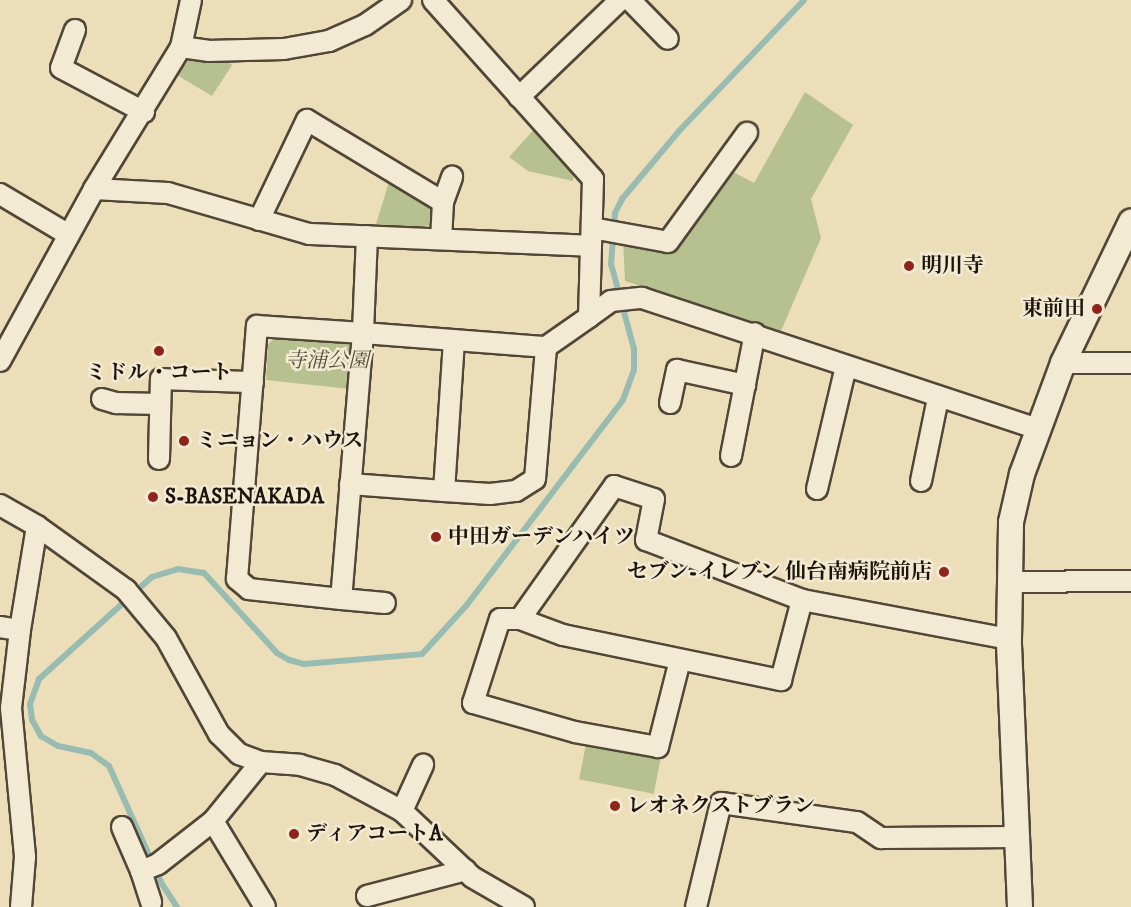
<!DOCTYPE html>
<html>
<head>
<meta charset="utf-8">
<style>
  body { margin:0 }
  #map { position:relative; width:1131px; height:907px; overflow:hidden; background:#ebdeb9; font-family:"IM FELL DW Pica","Noto Serif JP",serif }
  div>[style] { position:absolute }
  [style*='--x'] { left:calc(var(--x)*1px); top:calc(var(--y)*1px); width:calc(var(--w)*1px); rotate:calc(var(--a)*1deg) }
  .green>* { inset:0; background:#b7c18f; transform-origin:0 0 }
  .stream>* { height:6px; margin:-3px; padding:0 3px; transform-origin:3px; border-radius:3px; background:#98bcb1 }
  .roads { filter:drop-shadow(2px 0 #514637) drop-shadow(-2px 0 #514637) drop-shadow(0 2px #514637) drop-shadow(0 -2px #514637) }
  .minor>* { height:20px; margin:-10px; padding:0 10px; transform-origin:10px; border-radius:10px; background:#f2ead2 }
  .tertiary>* { height:24px; margin:-12px; padding:0 12px; transform-origin:12px; border-radius:12px; background:#f2ead2 }
  .dots>* { width:16px; height:16px; translate:-50% -50%; box-sizing:border-box; border:3px solid #f2ead2; border-radius:50% }
  span { translate:-50% -50%; white-space:nowrap; text-align:center; line-height:1.15; -webkit-text-stroke:5px #f2ead2; paint-order:stroke }
  .poi-label { font-size:21px; color:#1e140c; font-weight:700 }
  .left { translate:0 -50%; text-align:left }
  .right { translate:-100% -50%; text-align:right }
  .park-label { font-size:21px; color:#54513a; font-style:italic }
</style>
</head>
<body>
<div id="map">
  <div class="green">
    <i style="clip-path:polygon(192px 56px,221px 57px,232px 65px,212px 96px,177px 75px)"></i>
    <i style="clip-path:polygon(805px 92px,853px 125px,811px 199px,821px 238px,781px 331px,625px 281px,623px 240px,673px 247px,728px 169px,754px 183px)"></i>
    <i style="clip-path:polygon(538px 125px,575px 164px,573px 181px,528px 171px,509px 157px)"></i>
    <i style="clip-path:polygon(389px 182px,426px 200px,435px 211px,432px 225px,389px 229px,376px 224px)"></i>
    <i style="clip-path:polygon(276px 335px,343px 337px,353px 350px,350px 389px,266px 380px,268px 345px)"></i>
    <i style="left:586px;top:744px;width:76px;height:36px;rotate:11deg"></i>
  </div>
  <div class="stream">
    <i style="--x:177;--y:907;--w:27;--a:-123"></i>
    <i style="--x:162;--y:884;--w:129;--a:-114.2"></i>
    <i style="--x:109;--y:766;--w:22;--a:-144"></i>
    <i style="--x:91;--y:753;--w:34;--a:-168"></i>
    <i style="--x:58;--y:746;--w:20;--a:-150"></i>
    <i style="--x:41;--y:736;--w:18;--a:-119"></i>
    <i style="--x:32;--y:720;--w:16;--a:-97"></i>
    <i style="--x:30;--y:704;--w:27;--a:-70"></i>
    <i style="--x:39;--y:679;--w:152;--a:-42.1"></i>
    <i style="--x:152;--y:577;--w:27;--a:-17"></i>
    <i style="--x:178;--y:569;--w:26;--a:9"></i>
    <i style="--x:204;--y:573;--w:108;--a:47.6"></i>
    <i style="--x:277;--y:653;--w:14;--a:30"></i>
    <i style="--x:289;--y:660;--w:16;--a:15"></i>
    <i style="--x:304;--y:664;--w:118;--a:-4.8"></i>
    <i style="--x:422;--y:654;--w:65;--a:-47.5"></i>
    <i style="--x:466;--y:606;--w:259;--a:-52.7"></i>
    <i style="--x:623;--y:400;--w:32;--a:-70"></i>
    <i style="--x:634;--y:370;--w:21;--a:-90"></i>
    <i style="--x:634;--y:349;--w:88;--a:-105.1"></i>
    <i style="--x:611;--y:264;--w:51;--a:-85.5"></i>
    <i style="--x:615;--y:213;--w:16;--a:-63"></i>
    <i style="--x:622;--y:199;--w:89;--a:-50"></i>
    <i style="--x:679;--y:131;--w:181;--a:-46.3"></i>
  </div>
  <div class="roads">
    <div class="minor">
      <i style="--x:433;--y:0;--w:240;--a:48.2"></i>
      <i style="--x:593;--y:179;--w:67;--a:91.7"></i>
      <i style="--x:630;--y:0;--w:54;--a:45.7"></i>
      <i style="--x:75;--y:30;--w:40;--a:110.2"></i>
      <i style="--x:61;--y:68;--w:94;--a:27.9"></i>
      <i style="--x:181;--y:47;--w:27;--a:8"></i>
      <i style="--x:208;--y:51;--w:76;--a:-1.5"></i>
      <i style="--x:284;--y:49;--w:46;--a:-10.1"></i>
      <i style="--x:329;--y:41;--w:39;--a:-24"></i>
      <i style="--x:365;--y:25;--w:44;--a:-34.8"></i>
      <i style="--x:519;--y:97;--w:140;--a:-43.8"></i>
      <i style="--x:94;--y:189;--w:74;--a:3.1"></i>
      <i style="--x:168;--y:193;--w:147;--a:16.2"></i>
      <i style="--x:309;--y:234;--w:282;--a:2.4"></i>
      <i style="--x:591;--y:246;--w:71;--a:91.6"></i>
      <i style="--x:589;--y:317;--w:27;--a:-36"></i>
      <i style="--x:611;--y:301;--w:31;--a:-6"></i>
      <i style="--x:642;--y:298;--w:416;--a:18.3"></i>
      <i style="--x:0;--y:194;--w:80;--a:30.7"></i>
      <i style="--x:443;--y:202;--w:27;--a:-70"></i>
      <i style="--x:259;--y:220;--w:111;--a:-64.4"></i>
      <i style="--x:307;--y:120;--w:159;--a:31.1"></i>
      <i style="--x:443;--y:202;--w:36;--a:93"></i>
      <i style="--x:592;--y:228;--w:77;--a:10.4"></i>
      <i style="--x:668;--y:242;--w:135;--a:-54.1"></i>
      <i style="--x:367;--y:236;--w:97;--a:92.4"></i>
      <i style="--x:363;--y:333;--w:267;--a:94.7"></i>
      <i style="--x:341;--y:599;--w:93;--a:-173.8"></i>
      <i style="--x:249;--y:589;--w:16;--a:-140"></i>
      <i style="--x:237;--y:579;--w:254;--a:-85.5"></i>
      <i style="--x:257;--y:326;--w:106;--a:3.8"></i>
      <i style="--x:363;--y:333;--w:184;--a:4.4"></i>
      <i style="--x:546;--y:347;--w:52;--a:-34.9"></i>
      <i style="--x:0;--y:361;--w:196;--a:-61.3"></i>
      <i style="--x:94;--y:189;--w:167;--a:-58.5"></i>
      <i style="--x:181;--y:47;--w:48;--a:-78"></i>
      <i style="--x:1063;--y:363;--w:68;--a:0"></i>
      <i style="--x:102;--y:399;--w:15;--a:16"></i>
      <i style="--x:116;--y:403;--w:44;--a:1.3"></i>
      <i style="--x:670;--y:403;--w:34;--a:-78"></i>
      <i style="--x:677;--y:370;--w:70;--a:12.4"></i>
      <i style="--x:731;--y:456;--w:125;--a:-79"></i>
      <i style="--x:159;--y:459;--w:80;--a:-88.6"></i>
      <i style="--x:161;--y:379;--w:92;--a:1.9"></i>
      <i style="--x:921;--y:481;--w:85;--a:-78.4"></i>
      <i style="--x:350;--y:484;--w:94;--a:4.3"></i>
      <i style="--x:444;--y:491;--w:151;--a:-86.2"></i>
      <i style="--x:817;--y:489;--w:126;--a:-76.7"></i>
      <i style="--x:444;--y:491;--w:46;--a:3.7"></i>
      <i style="--x:490;--y:494;--w:26;--a:-7"></i>
      <i style="--x:516;--y:491;--w:22;--a:-32"></i>
      <i style="--x:535;--y:479;--w:132;--a:-85.2"></i>
      <i style="--x:0;--y:505;--w:43;--a:29.6"></i>
      <i style="--x:37;--y:526;--w:105;--a:99.3"></i>
      <i style="--x:37;--y:526;--w:110;--a:35.7"></i>
      <i style="--x:126;--y:590;--w:62;--a:50.2"></i>
      <i style="--x:166;--y:638;--w:110;--a:61.1"></i>
      <i style="--x:219;--y:734;--w:28;--a:45"></i>
      <i style="--x:239;--y:754;--w:23;--a:20"></i>
      <i style="--x:261;--y:762;--w:39;--a:4"></i>
      <i style="--x:300;--y:765;--w:36;--a:16"></i>
      <i style="--x:335;--y:775;--w:76;--a:28.2"></i>
      <i style="--x:402;--y:811;--w:96;--a:43.3"></i>
      <i style="--x:472;--y:877;--w:60;--a:30"></i>
      <i style="--x:1010;--y:582;--w:121;--a:-0.5"></i>
      <i style="--x:341;--y:599;--w:44;--a:5.2"></i>
      <i style="--x:520;--y:619;--w:46;--a:20.4"></i>
      <i style="--x:563;--y:635;--w:223;--a:11.7"></i>
      <i style="--x:781;--y:680;--w:83;--a:-75.3"></i>
      <i style="--x:0;--y:627;--w:20;--a:9"></i>
      <i style="--x:20;--y:630;--w:79;--a:96.6"></i>
      <i style="--x:11;--y:708;--w:150;--a:84.6"></i>
      <i style="--x:25;--y:857;--w:50;--a:94.6"></i>
      <i style="--x:680;--y:660;--w:90;--a:104.2"></i>
      <i style="--x:658;--y:747;--w:84;--a:-169.8"></i>
      <i style="--x:575;--y:732;--w:106;--a:-164.1"></i>
      <i style="--x:473;--y:703;--w:88;--a:-72.2"></i>
      <i style="--x:500;--y:619;--w:20;--a:0"></i>
      <i style="--x:520;--y:619;--w:163;--a:-54.7"></i>
      <i style="--x:614;--y:486;--w:42;--a:18"></i>
      <i style="--x:654;--y:499;--w:42;--a:101"></i>
      <i style="--x:646;--y:540;--w:167;--a:21"></i>
      <i style="--x:802;--y:600;--w:211;--a:10.7"></i>
      <i style="--x:402;--y:811;--w:51;--a:-65.5"></i>
      <i style="--x:213;--y:821;--w:100;--a:58.8"></i>
      <i style="--x:122;--y:827;--w:48;--a:66.6"></i>
      <i style="--x:141;--y:871;--w:18;--a:-22"></i>
      <i style="--x:158;--y:864;--w:70;--a:-38"></i>
      <i style="--x:213;--y:821;--w:76;--a:-50.9"></i>
      <i style="--x:141;--y:871;--w:33;--a:72"></i>
      <i style="--x:367;--y:896;--w:102;--a:-14.7"></i>
      <i style="--x:696;--y:907;--w:107;--a:-76.5"></i>
      <i style="--x:721;--y:803;--w:137;--a:8"></i>
      <i style="--x:857;--y:822;--w:29;--a:34"></i>
      <i style="--x:881;--y:838;--w:136;--a:-0.4"></i>
    </div>
    <div class="tertiary">
      <i style="--x:1020;--y:907;--w:268;--a:-92.4"></i>
      <i style="--x:1009;--y:639;--w:117;--a:-89"></i>
      <i style="--x:1011;--y:522;--w:49;--a:-77.1"></i>
      <i style="--x:1022;--y:474;--w:118;--a:-69.7"></i>
      <i style="--x:1063;--y:363;--w:157;--a:-64.3"></i>
    </div>
  </div>
  <div class="dots">
    <i style="left:909px;top:266px;background:#8f2418"></i>
    <i style="left:1097px;top:309px;background:#8f2418"></i>
    <i style="left:159px;top:351px;background:#8f2418"></i>
    <i style="left:184px;top:441px;background:#8f2418"></i>
    <i style="left:153px;top:497px;background:#8f2418"></i>
    <i style="left:436px;top:537px;background:#8f2418"></i>
    <i style="left:944px;top:572px;background:#8f2418"></i>
    <i style="left:615px;top:806px;background:#8f2418"></i>
    <i style="left:294px;top:834px;background:#8f2418"></i>
  </div>
  <div class="poi-label">
    <span class="left" style="left:921px;top:266px">明川寺</span>
    <span class="right" style="left:1085px;top:309px">東前田</span>
    <span style="left:159px;top:373px">ミドル・コート</span>
    <span class="left" style="left:196px;top:441px">ミニョン・ハウス</span>
    <span class="left" style="left:165px;top:497px">S-BASENAKADA</span>
    <span class="left" style="left:448px;top:537px">中田ガーデンハイツ</span>
    <span class="right" style="left:932px;top:572px">セブン-イレブン 仙台南病院前店</span>
    <span class="left" style="left:627px;top:806px">レオネクストブラン</span>
    <span class="left" style="left:306px;top:834px">ディアコートA</span>
  </div>
  <div class="park-label">
    <span style="left:327px;top:361px">寺浦公園</span>
  </div>
</div>
</body>
</html>
